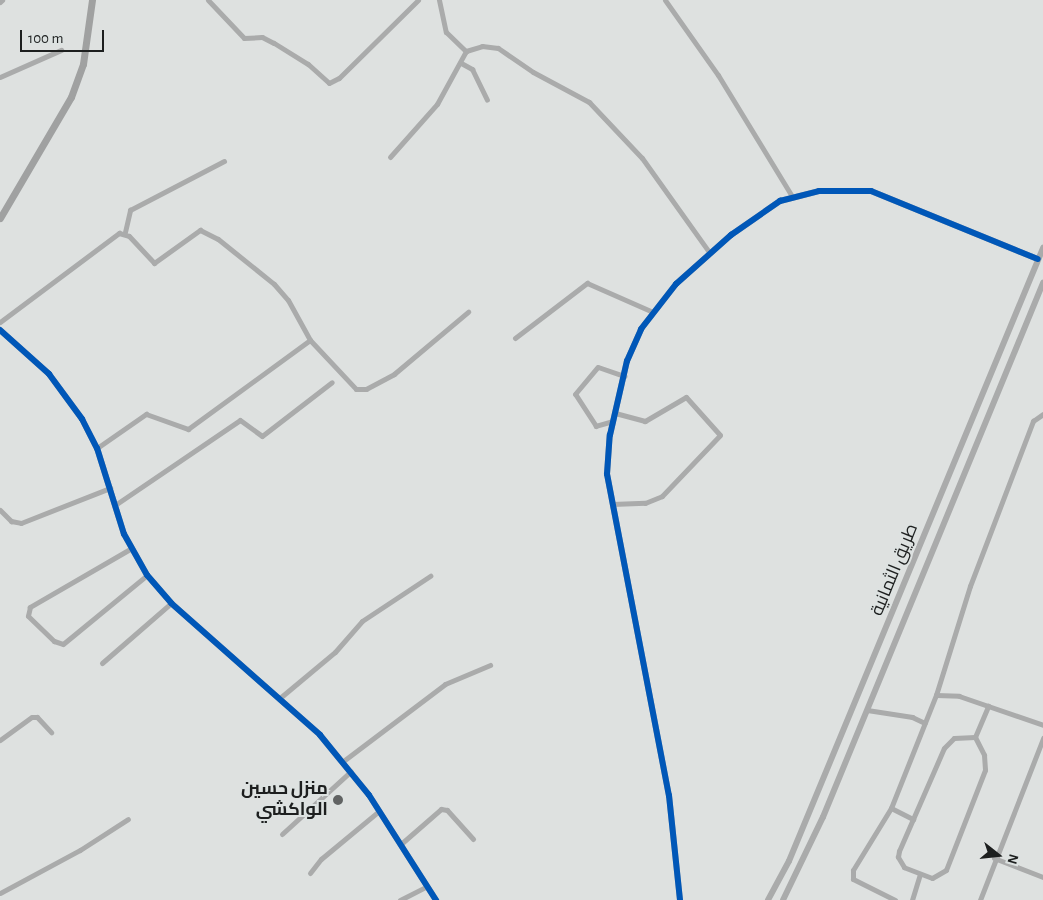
<!DOCTYPE html>
<html>
<head>
<meta charset="utf-8">
<style>
  body { margin:0 }
  #map { position:relative; width:1043px; height:900px; overflow:hidden; background:#dee1e0; font-family:"Alegreya Sans",Cairo,sans-serif }
  div>[style] { position:absolute }
  [style*='--x'] { left:calc(var(--x)*1px); top:calc(var(--y)*1px); width:calc(var(--w)*1px); rotate:calc(var(--a)*1deg) }
  .minor>* { height:5px; margin:-2.5px; padding:0 2.5px; transform-origin:2.5px; border-radius:2.5px; background:#aaabab }
  .tertiary>* { height:6px; margin:-3px; padding:0 3px; transform-origin:3px; border-radius:3px; background:#aaabab }
  .secondary>* { height:7px; margin:-3.5px; padding:0 3.5px; transform-origin:3.5px; border-radius:3.5px; background:#a0a1a1 }
  .cycleway>* { height:6px; margin:-3px; padding:0 3px; transform-origin:3px; border-radius:3px; background:#0057b8 }
  .dots>* { width:14px; height:14px; translate:-50% -50%; box-sizing:border-box; border:2px solid #dde2e1; border-radius:50% }
  span { translate:-50% -50%; white-space:nowrap; text-align:center; line-height:1.15; -webkit-text-stroke:4px #dde2e1; paint-order:stroke }
  .street-label { font-size:18px; color:#1d1f1f }
  .poi-label { font-size:18px; color:#1d1f1f; font-weight:700 }
  .right { translate:-100% -50%; text-align:right }
  .north { position:absolute; left:973px; top:830px; width:50px; height:50px; -webkit-text-stroke:4px #dde2e1; paint-order:stroke; rotate:106deg; font-size:14px; font-weight:700; line-height:20px; text-align:center; color:#1d1f1f }
  .north::after { content:''; display:block; margin:auto; width:18px; height:22px; background:#1d1f1f; clip-path:polygon(50% 0,100% 100%,50% 72%,0 100%) }
  .scale { position:absolute; left:20px; top:30px; width:84px; height:22px; box-sizing:border-box; border:2px solid #1d1f1f; border-top:0; padding-left:6px; font-size:15px; line-height:18px; white-space:nowrap; color:#1d1f1f; -webkit-text-stroke:4px #dde2e1; paint-order:stroke }
</style>
</head>
<body>
<div id="map">
  <div class="minor">
    <i style="--x:208;--y:0;--w:52;--a:46.5"></i>
    <i style="--x:244;--y:38;--w:18;--a:-3"></i>
    <i style="--x:262;--y:37;--w:13;--a:27"></i>
    <i style="--x:274;--y:43;--w:40;--a:32"></i>
    <i style="--x:308;--y:64;--w:28;--a:42"></i>
    <i style="--x:329;--y:83;--w:11;--a:-27"></i>
    <i style="--x:339;--y:78;--w:111;--a:-44.6"></i>
    <i style="--x:439;--y:0;--w:33;--a:78"></i>
    <i style="--x:446;--y:32;--w:28;--a:44"></i>
    <i style="--x:466;--y:51;--w:17;--a:-17"></i>
    <i style="--x:482;--y:46;--w:16;--a:7"></i>
    <i style="--x:498;--y:48;--w:42;--a:34.4"></i>
    <i style="--x:533;--y:72;--w:64;--a:28.2"></i>
    <i style="--x:589;--y:102;--w:77;--a:46.6"></i>
    <i style="--x:642;--y:158;--w:115;--a:54.5"></i>
    <i style="--x:665;--y:0;--w:92;--a:54.8"></i>
    <i style="--x:718;--y:75;--w:142;--a:58.6"></i>
    <i style="--x:0;--y:2;--w:3;--a:-45"></i>
    <i style="--x:461;--y:63;--w:13;--a:29"></i>
    <i style="--x:472;--y:69;--w:34;--a:64"></i>
    <i style="--x:0;--y:77;--w:67;--a:-23.9"></i>
    <i style="--x:390;--y:157;--w:71;--a:-48.4"></i>
    <i style="--x:437;--y:104;--w:60;--a:-61.3"></i>
    <i style="--x:125;--y:232;--w:23;--a:-77"></i>
    <i style="--x:130;--y:210;--w:106;--a:-27.5"></i>
    <i style="--x:0;--y:322;--w:149;--a:-36.8"></i>
    <i style="--x:119;--y:233;--w:10;--a:17"></i>
    <i style="--x:129;--y:236;--w:37;--a:47"></i>
    <i style="--x:154;--y:263;--w:57;--a:-35.7"></i>
    <i style="--x:200;--y:230;--w:20;--a:27"></i>
    <i style="--x:218;--y:239;--w:72;--a:38.8"></i>
    <i style="--x:274;--y:284;--w:21;--a:49"></i>
    <i style="--x:288;--y:300;--w:46;--a:61.2"></i>
    <i style="--x:310;--y:340;--w:67;--a:46.8"></i>
    <i style="--x:356;--y:389;--w:10;--a:0"></i>
    <i style="--x:366;--y:389;--w:32;--a:-28"></i>
    <i style="--x:394;--y:374;--w:97;--a:-40"></i>
    <i style="--x:515;--y:338;--w:91;--a:-37.4"></i>
    <i style="--x:587;--y:283;--w:72;--a:23.7"></i>
    <i style="--x:613;--y:421;--w:18;--a:164"></i>
    <i style="--x:596;--y:426;--w:38;--a:-123"></i>
    <i style="--x:575;--y:394;--w:35;--a:-50"></i>
    <i style="--x:598;--y:367;--w:28;--a:19"></i>
    <i style="--x:97;--y:448;--w:60;--a:-34.8"></i>
    <i style="--x:146;--y:414;--w:45;--a:19.7"></i>
    <i style="--x:188;--y:429;--w:151;--a:-36.1"></i>
    <i style="--x:612;--y:504;--w:33;--a:-2"></i>
    <i style="--x:645;--y:503;--w:18;--a:-22"></i>
    <i style="--x:662;--y:496;--w:84;--a:-46.4"></i>
    <i style="--x:720;--y:435;--w:51;--a:-131.8"></i>
    <i style="--x:686;--y:397;--w:48;--a:149.7"></i>
    <i style="--x:645;--y:421;--w:31;--a:-165"></i>
    <i style="--x:115;--y:505;--w:151;--a:-34.2"></i>
    <i style="--x:240;--y:420;--w:27;--a:36"></i>
    <i style="--x:262;--y:436;--w:88;--a:-37.6"></i>
    <i style="--x:0;--y:510;--w:16;--a:45"></i>
    <i style="--x:11;--y:521;--w:10;--a:11"></i>
    <i style="--x:21;--y:523;--w:96;--a:-21.5"></i>
    <i style="--x:130;--y:549;--w:116;--a:149.9"></i>
    <i style="--x:30;--y:607;--w:9;--a:103"></i>
    <i style="--x:28;--y:616;--w:36;--a:44"></i>
    <i style="--x:54;--y:641;--w:9;--a:18"></i>
    <i style="--x:63;--y:644;--w:109;--a:-39.4"></i>
    <i style="--x:102;--y:663;--w:91;--a:-41"></i>
    <i style="--x:936;--y:695;--w:23;--a:2"></i>
    <i style="--x:959;--y:696;--w:89;--a:19"></i>
    <i style="--x:281;--y:697;--w:70;--a:-39.8"></i>
    <i style="--x:335;--y:652;--w:41;--a:-48.9"></i>
    <i style="--x:362;--y:621;--w:82;--a:-33.5"></i>
    <i style="--x:867;--y:710;--w:46;--a:8.8"></i>
    <i style="--x:912;--y:717;--w:14;--a:25"></i>
    <i style="--x:975;--y:737;--w:20;--a:63"></i>
    <i style="--x:984;--y:755;--w:15;--a:86"></i>
    <i style="--x:985;--y:770;--w:107;--a:111.3"></i>
    <i style="--x:946;--y:870;--w:16;--a:150"></i>
    <i style="--x:932;--y:878;--w:30;--a:-159"></i>
    <i style="--x:904;--y:867;--w:12;--a:-121"></i>
    <i style="--x:898;--y:857;--w:6;--a:-81"></i>
    <i style="--x:899;--y:851;--w:112;--a:-66.4"></i>
    <i style="--x:944;--y:748;--w:14;--a:-45"></i>
    <i style="--x:954;--y:738;--w:21;--a:-3"></i>
    <i style="--x:975;--y:737;--w:34;--a:-67"></i>
    <i style="--x:0;--y:740;--w:39;--a:-36"></i>
    <i style="--x:32;--y:717;--w:5;--a:0"></i>
    <i style="--x:37;--y:717;--w:21;--a:47"></i>
    <i style="--x:342;--y:762;--w:129;--a:-37.1"></i>
    <i style="--x:445;--y:684;--w:49;--a:-22.9"></i>
    <i style="--x:891;--y:808;--w:25;--a:27"></i>
    <i style="--x:282;--y:834;--w:93;--a:-42.4"></i>
    <i style="--x:402;--y:843;--w:52;--a:-41.1"></i>
    <i style="--x:441;--y:809;--w:6;--a:9"></i>
    <i style="--x:447;--y:810;--w:39;--a:48"></i>
    <i style="--x:994;--y:858;--w:53;--a:21.2"></i>
    <i style="--x:310;--y:873;--w:18;--a:-52"></i>
    <i style="--x:321;--y:859;--w:75;--a:-39.6"></i>
    <i style="--x:0;--y:893;--w:91;--a:-28.3"></i>
    <i style="--x:80;--y:850;--w:57;--a:-32.9"></i>
    <i style="--x:400;--y:900;--w:30;--a:-27"></i>
    <i style="--x:895;--y:900;--w:47;--a:-153.4"></i>
    <i style="--x:853;--y:879;--w:9;--a:-90"></i>
    <i style="--x:853;--y:870;--w:73;--a:-58.5"></i>
    <i style="--x:891;--y:808;--w:122;--a:-68.3"></i>
    <i style="--x:936;--y:695;--w:114;--a:-72.7"></i>
    <i style="--x:970;--y:586;--w:177;--a:-69.1"></i>
    <i style="--x:1033;--y:421;--w:12;--a:-35"></i>
    <i style="--x:912;--y:900;--w:27;--a:-73"></i>
    <i style="--x:980;--y:900;--w:174;--a:-68.7"></i>
  </div>
  <div class="tertiary">
    <i style="--x:0;--y:330;--w:66;--a:41.9"></i>
    <i style="--x:49;--y:374;--w:56;--a:53.7"></i>
    <i style="--x:82;--y:419;--w:33;--a:63"></i>
    <i style="--x:97;--y:448;--w:90;--a:72.6"></i>
    <i style="--x:124;--y:534;--w:47;--a:60.7"></i>
    <i style="--x:147;--y:575;--w:37;--a:49"></i>
    <i style="--x:171;--y:603;--w:199;--a:41.5"></i>
    <i style="--x:320;--y:735;--w:77;--a:50.8"></i>
    <i style="--x:369;--y:795;--w:125;--a:57.5"></i>
    <i style="--x:680;--y:900;--w:105;--a:-96"></i>
    <i style="--x:669;--y:796;--w:328;--a:-100.9"></i>
    <i style="--x:607;--y:474;--w:39;--a:-86"></i>
    <i style="--x:610;--y:435;--w:76;--a:-77.1"></i>
    <i style="--x:627;--y:361;--w:35;--a:-66"></i>
    <i style="--x:641;--y:329;--w:57;--a:-52.1"></i>
    <i style="--x:676;--y:284;--w:74;--a:-41.7"></i>
    <i style="--x:731;--y:235;--w:60;--a:-34.8"></i>
    <i style="--x:780;--y:201;--w:40;--a:-14.4"></i>
    <i style="--x:819;--y:191;--w:52;--a:0"></i>
    <i style="--x:871;--y:191;--w:180;--a:22.2"></i>
    <i style="--x:768;--y:900;--w:44;--a:-61.7"></i>
    <i style="--x:789;--y:861;--w:664;--a:-67.49"></i>
    <i style="--x:783;--y:900;--w:92;--a:-64.3"></i>
    <i style="--x:823;--y:817;--w:578;--a:-67.61"></i>
  </div>
  <div class="secondary">
    <i style="--x:0;--y:218;--w:140;--a:-59.6"></i>
    <i style="--x:71;--y:97;--w:35;--a:-70"></i>
    <i style="--x:83;--y:64;--w:65;--a:-82"></i>
  </div>
  <div class="cycleway">
    <i style="--x:0;--y:330;--w:66;--a:41.9"></i>
    <i style="--x:49;--y:374;--w:56;--a:53.7"></i>
    <i style="--x:82;--y:419;--w:33;--a:63"></i>
    <i style="--x:97;--y:448;--w:90;--a:72.6"></i>
    <i style="--x:124;--y:534;--w:47;--a:60.7"></i>
    <i style="--x:147;--y:575;--w:37;--a:49"></i>
    <i style="--x:171;--y:603;--w:199;--a:41.5"></i>
    <i style="--x:320;--y:735;--w:77;--a:50.8"></i>
    <i style="--x:369;--y:795;--w:125;--a:57.5"></i>
    <i style="--x:680;--y:900;--w:105;--a:-96"></i>
    <i style="--x:669;--y:796;--w:328;--a:-100.9"></i>
    <i style="--x:607;--y:474;--w:39;--a:-86"></i>
    <i style="--x:610;--y:435;--w:76;--a:-77.1"></i>
    <i style="--x:627;--y:361;--w:35;--a:-66"></i>
    <i style="--x:641;--y:329;--w:57;--a:-52.1"></i>
    <i style="--x:676;--y:284;--w:74;--a:-41.7"></i>
    <i style="--x:731;--y:235;--w:60;--a:-34.8"></i>
    <i style="--x:780;--y:201;--w:40;--a:-14.4"></i>
    <i style="--x:819;--y:191;--w:52;--a:0"></i>
    <i style="--x:871;--y:191;--w:180;--a:22.2"></i>
  </div>
  <div class="dots">
    <i style="left:338px;top:800px;background:#616363"></i>
  </div>
  <div class="street-label">
    <span style="left:895px;top:570px;rotate:-68deg">طريق الثمانية</span>
  </div>
  <div class="poi-label">
    <span class="right" style="left:328px;top:800px">منزل حسين<br>الواكشي</span>
  </div>
  <div class="north">N</div>
  <div class="scale">100 m</div>
</div>
</body>
</html>
